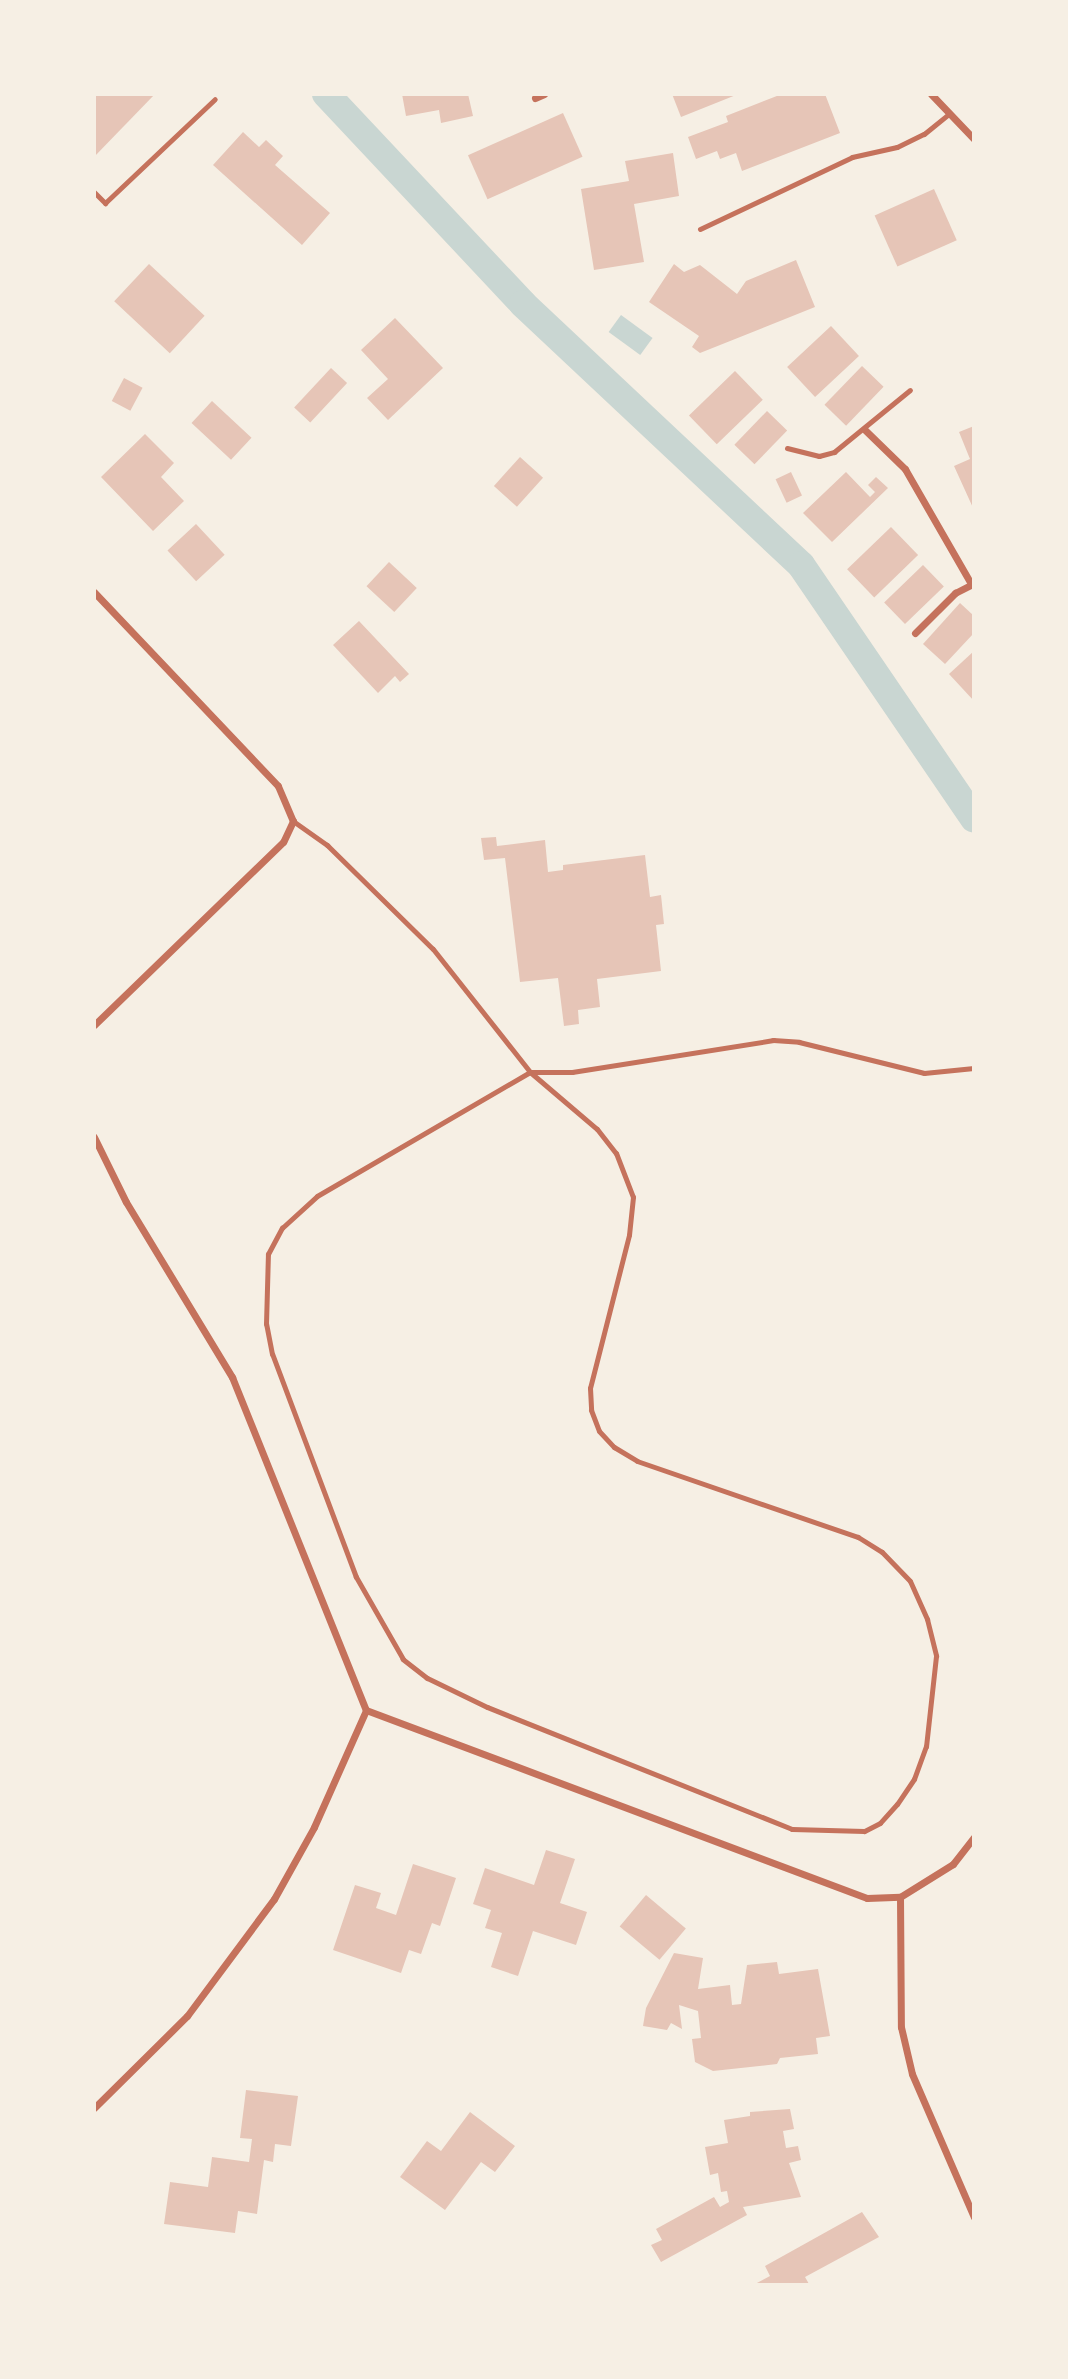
<!DOCTYPE html>
<html>
<head>
<meta charset="utf-8">
<style>
  body { margin:0 }
  #map { position:relative; width:1068px; height:2379px; overflow:hidden; background:#f6efe4; font-family:"Golos Text",sans-serif }
  div>[style] { position:absolute }
  [style*='--x'] { left:calc(var(--x)*1px); top:calc(var(--y)*1px); width:calc(var(--w)*1px); rotate:calc(var(--a)*1deg) }
  .water>* { inset:0; background:#c9d6d2; transform-origin:0 0 }
  .canal>* { height:28px; margin:-14px; padding:0 14px; transform-origin:14px; border-radius:14px; background:#c9d6d2 }
  .building>* { inset:0; background:#e6c5b7; transform-origin:0 0 }
  .service>* { height:5px; margin:-2.5px; padding:0 2.5px; transform-origin:2.5px; border-radius:2.5px; background:#c5725c }
  .minor>* { height:7px; margin:-3.5px; padding:0 3.5px; transform-origin:3.5px; border-radius:3.5px; background:#c5725c }
  span { translate:-50% -50%; white-space:nowrap; text-align:center; line-height:1.15; -webkit-text-stroke:5px #f6efe4; paint-order:stroke }
  .frame { position:absolute; inset:0; border:96px solid #f6efe4; pointer-events:none }
</style>
</head>
<body>
<div id="map">
  <div class="water">
    <i style="left:621px;top:315px;width:39px;height:21px;rotate:36deg"></i>
  </div>
  <div class="canal">
    <i style="--x:326;--y:94;--w:288;--a:46.8"></i>
    <i style="--x:523;--y:304;--w:381;--a:43.2"></i>
    <i style="--x:801;--y:565;--w:307;--a:55.7"></i>
  </div>
  <div class="building">
    <i style="clip-path:polygon(97px 94px,155px 94px,94px 157px,94px 97px)"></i>
    <i style="clip-path:polygon(402px 94px,468px 94px,473px 116px,441px 123px,439px 110px,406px 116px)"></i>
    <i style="clip-path:polygon(672px 94px,736px 94px,736px 95px,681px 117px)"></i>
    <i style="clip-path:polygon(782px 94px,825px 94px,840px 133px,742px 171px,736px 153px,720px 159px,717px 151px,696px 159px,688px 137px,728px 122px,726px 116px)"></i>
    <i style="left:563px;top:113px;width:48px;height:104px;rotate:66deg"></i>
    <i style="clip-path:polygon(243px 132px,259px 147px,266px 140px,283px 156px,275px 165px,330px 213px,302px 245px,213px 165px)"></i>
    <i style="clip-path:polygon(673px 153px,679px 196px,634px 204px,644px 262px,594px 270px,581px 189px,629px 181px,625px 161px)"></i>
    <i style="left:934px;top:189px;width:56px;height:65px;rotate:66deg"></i>
    <i style="clip-path:polygon(796px 260px,815px 307px,700px 353px,692px 347px,699px 336px,649px 302px,674px 264px,684px 272px,700px 265px,737px 294px,746px 281px)"></i>
    <i style="left:149px;top:264px;width:76px;height:51px;rotate:43deg"></i>
    <i style="clip-path:polygon(395px 318px,443px 368px,388px 420px,367px 398px,388px 379px,361px 350px)"></i>
    <i style="left:831px;top:326px;width:41px;height:60px;rotate:47deg"></i>
    <i style="left:862px;top:366px;width:30px;height:54px;rotate:44deg"></i>
    <i style="left:331px;top:368px;width:22px;height:54px;rotate:43deg"></i>
    <i style="left:735px;top:371px;width:40px;height:64px;rotate:46deg"></i>
    <i style="left:124px;top:378px;width:21px;height:26px;rotate:28deg"></i>
    <i style="left:212px;top:401px;width:54px;height:30px;rotate:43deg"></i>
    <i style="left:767px;top:411px;width:28px;height:47px;rotate:44deg"></i>
    <i style="clip-path:polygon(974px 426px,974px 510px,954px 466px,970px 459px,959px 432px)"></i>
    <i style="clip-path:polygon(145px 434px,174px 463px,161px 477px,184px 501px,153px 531px,101px 477px)"></i>
    <i style="left:520px;top:457px;width:31px;height:39px;rotate:42deg"></i>
    <i style="left:791px;top:472px;width:26px;height:17px;rotate:65deg"></i>
    <i style="clip-path:polygon(846px 472px,870px 497px,875px 492px,868px 485px,876px 477px,888px 488px,832px 542px,803px 513px)"></i>
    <i style="left:196px;top:524px;width:42px;height:39px;rotate:47deg"></i>
    <i style="left:891px;top:527px;width:39px;height:61px;rotate:46deg"></i>
    <i style="left:389px;top:562px;width:38px;height:33px;rotate:43deg"></i>
    <i style="left:923px;top:565px;width:30px;height:54px;rotate:46deg"></i>
    <i style="clip-path:polygon(960px 603px,974px 616px,974px 633px,945px 664px,923px 644px)"></i>
    <i style="clip-path:polygon(359px 621px,409px 674px,400px 682px,395px 676px,378px 693px,333px 645px)"></i>
    <i style="clip-path:polygon(974px 651px,974px 701px,949px 674px)"></i>
    <i style="clip-path:polygon(496px 837px,497px 846px,545px 840px,548px 872px,563px 870px,563px 865px,645px 855px,650px 897px,661px 895px,664px 924px,656px 925px,661px 971px,597px 979px,600px 1007px,578px 1010px,579px 1024px,564px 1026px,558px 978px,520px 982px,505px 858px,484px 860px,481px 838px)"></i>
    <i style="clip-path:polygon(546px 1850px,575px 1859px,560px 1903px,587px 1912px,576px 1945px,533px 1931px,518px 1976px,491px 1967px,502px 1933px,485px 1928px,491px 1910px,473px 1904px,485px 1868px,534px 1885px)"></i>
    <i style="clip-path:polygon(413px 1864px,456px 1878px,440px 1926px,432px 1923px,421px 1954px,409px 1950px,401px 1973px,333px 1950px,355px 1885px,381px 1893px,376px 1908px,396px 1915px)"></i>
    <i style="left:646px;top:1895px;width:52px;height:41px;rotate:40deg"></i>
    <i style="clip-path:polygon(674px 1953px,703px 1958px,698px 1989px,730px 1985px,732px 2005px,741px 2004px,747px 1965px,777px 1962px,779px 1974px,818px 1969px,830px 2036px,816px 2038px,818px 2054px,780px 2058px,777px 2064px,713px 2071px,695px 2062px,692px 2039px,701px 2038px,698px 2011px,679px 2005px,682px 2029px,671px 2023px,667px 2030px,643px 2026px,646px 2008px)"></i>
    <i style="clip-path:polygon(246px 2090px,298px 2096px,291px 2146px,275px 2144px,273px 2162px,264px 2160px,257px 2214px,238px 2211px,235px 2233px,164px 2224px,170px 2182px,208px 2187px,212px 2157px,249px 2162px,252px 2139px,240px 2138px)"></i>
    <i style="clip-path:polygon(790px 2109px,794px 2129px,783px 2131px,786px 2148px,798px 2146px,801px 2160px,789px 2163px,801px 2197px,743px 2207px,747px 2215px,661px 2262px,651px 2245px,662px 2240px,656px 2229px,714px 2197px,720px 2207px,729px 2202px,727px 2191px,721px 2192px,718px 2173px,710px 2175px,705px 2147px,728px 2143px,724px 2120px,750px 2116px,750px 2112px)"></i>
    <i style="clip-path:polygon(470px 2112px,515px 2146px,495px 2172px,481px 2162px,445px 2210px,400px 2177px,427px 2141px,441px 2151px)"></i>
    <i style="clip-path:polygon(862px 2212px,879px 2237px,805px 2277px,809px 2284px,755px 2284px,770px 2276px,765px 2266px)"></i>
  </div>
  <div class="service">
    <i style="--x:94;--y:192;--w:16;--a:45"></i>
    <i style="--x:105;--y:203;--w:151;--a:-43.4"></i>
    <i style="--x:700;--y:229;--w:168;--a:-25.3"></i>
    <i style="--x:852;--y:157;--w:46;--a:-12.5"></i>
    <i style="--x:897;--y:147;--w:30;--a:-26"></i>
    <i style="--x:924;--y:134;--w:32;--a:-39"></i>
    <i style="--x:787;--y:448;--w:33;--a:14"></i>
    <i style="--x:819;--y:456;--w:16;--a:-15"></i>
    <i style="--x:834;--y:452;--w:98;--a:-39.2"></i>
    <i style="--x:293;--y:821;--w:42;--a:35.2"></i>
    <i style="--x:327;--y:845;--w:148;--a:44.5"></i>
    <i style="--x:433;--y:949;--w:157;--a:51.7"></i>
    <i style="--x:530;--y:1072;--w:42;--a:0"></i>
    <i style="--x:572;--y:1072;--w:204;--a:-9"></i>
    <i style="--x:773;--y:1040;--w:26;--a:4"></i>
    <i style="--x:799;--y:1042;--w:129;--a:13.9"></i>
    <i style="--x:924;--y:1073;--w:50;--a:-5.7"></i>
    <i style="--x:530;--y:1072;--w:88;--a:40.4"></i>
    <i style="--x:597;--y:1129;--w:31;--a:52"></i>
    <i style="--x:616;--y:1153;--w:47;--a:68.9"></i>
    <i style="--x:633;--y:1197;--w:38;--a:96"></i>
    <i style="--x:629;--y:1235;--w:158;--a:104.3"></i>
    <i style="--x:590;--y:1388;--w:22;--a:87"></i>
    <i style="--x:591;--y:1410;--w:22;--a:69"></i>
    <i style="--x:599;--y:1431;--w:22;--a:47"></i>
    <i style="--x:614;--y:1447;--w:27;--a:31"></i>
    <i style="--x:637;--y:1461;--w:234;--a:19"></i>
    <i style="--x:858;--y:1537;--w:28;--a:32"></i>
    <i style="--x:882;--y:1552;--w:40;--a:46"></i>
    <i style="--x:910;--y:1581;--w:42;--a:65.9"></i>
    <i style="--x:927;--y:1619;--w:38;--a:76"></i>
    <i style="--x:936;--y:1656;--w:91;--a:96.3"></i>
    <i style="--x:926;--y:1746;--w:35;--a:110"></i>
    <i style="--x:914;--y:1779;--w:30;--a:124"></i>
    <i style="--x:897;--y:1804;--w:25;--a:132"></i>
    <i style="--x:880;--y:1823;--w:18;--a:153"></i>
    <i style="--x:864;--y:1831;--w:72;--a:-178.4"></i>
    <i style="--x:792;--y:1829;--w:328;--a:-158.2"></i>
    <i style="--x:487;--y:1707;--w:67;--a:-154.2"></i>
    <i style="--x:427;--y:1678;--w:31;--a:-142"></i>
    <i style="--x:403;--y:1659;--w:95;--a:-119.8"></i>
    <i style="--x:356;--y:1577;--w:238;--a:-110.6"></i>
    <i style="--x:272;--y:1354;--w:31;--a:-101"></i>
    <i style="--x:266;--y:1324;--w:70;--a:-88.4"></i>
    <i style="--x:268;--y:1254;--w:30;--a:-62"></i>
    <i style="--x:282;--y:1228;--w:47;--a:-42.4"></i>
    <i style="--x:317;--y:1196;--w:246;--a:-30.2"></i>
  </div>
  <div class="minor">
    <i style="--x:931;--y:94;--w:62;--a:46.3"></i>
    <i style="--x:535;--y:98;--w:10;--a:-24"></i>
    <i style="--x:865;--y:430;--w:56;--a:44.3"></i>
    <i style="--x:905;--y:469;--w:133;--a:60.1"></i>
    <i style="--x:94;--y:592;--w:267;--a:46.5"></i>
    <i style="--x:278;--y:786;--w:38;--a:67"></i>
    <i style="--x:293;--y:821;--w:23;--a:115"></i>
    <i style="--x:283;--y:842;--w:263;--a:135.9"></i>
    <i style="--x:915;--y:633;--w:57;--a:-45"></i>
    <i style="--x:955;--y:593;--w:20;--a:-27"></i>
    <i style="--x:94;--y:1137;--w:72;--a:63.8"></i>
    <i style="--x:126;--y:1202;--w:205;--a:58.8"></i>
    <i style="--x:232;--y:1377;--w:359;--a:68.1"></i>
    <i style="--x:900;--y:1897;--w:130;--a:89.6"></i>
    <i style="--x:901;--y:2027;--w:48;--a:76.8"></i>
    <i style="--x:912;--y:2074;--w:156;--a:66.6"></i>
    <i style="--x:94;--y:2108;--w:131;--a:-44.7"></i>
    <i style="--x:187;--y:2016;--w:146;--a:-53.4"></i>
    <i style="--x:274;--y:1899;--w:82;--a:-60.9"></i>
    <i style="--x:314;--y:1827;--w:128;--a:-66"></i>
    <i style="--x:366;--y:1710;--w:535;--a:20.57"></i>
    <i style="--x:867;--y:1898;--w:33;--a:-2"></i>
    <i style="--x:900;--y:1897;--w:62;--a:-31.9"></i>
    <i style="--x:953;--y:1864;--w:34;--a:-52"></i>
  </div>
  <div class="frame"></div>
</div>
</body>
</html>
